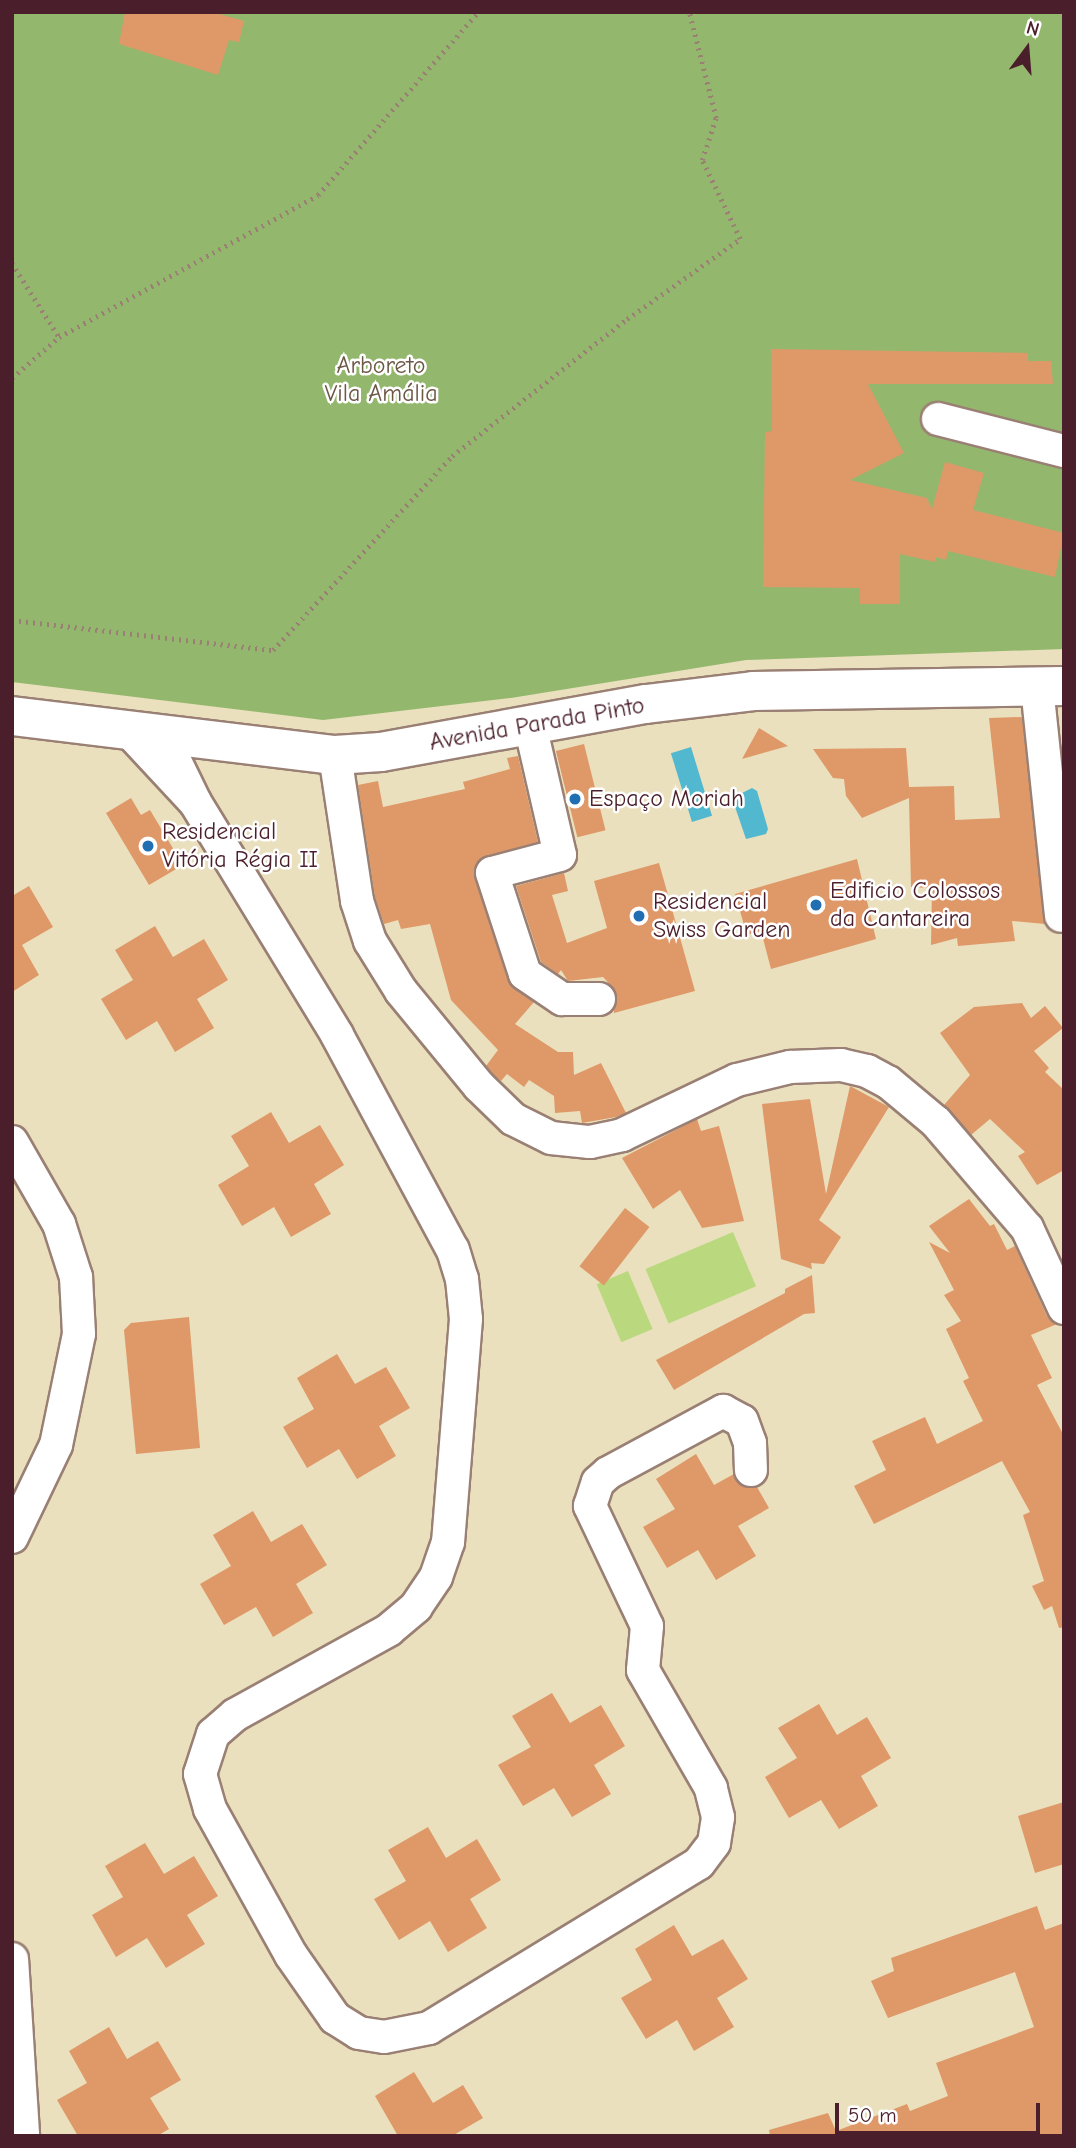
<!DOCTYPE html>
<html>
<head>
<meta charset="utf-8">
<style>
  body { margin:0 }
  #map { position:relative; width:1076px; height:2148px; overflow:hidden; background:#eae0bd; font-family:"Comic Neue",sans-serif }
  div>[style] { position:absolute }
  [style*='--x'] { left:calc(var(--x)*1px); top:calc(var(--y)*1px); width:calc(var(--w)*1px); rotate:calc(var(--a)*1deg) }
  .green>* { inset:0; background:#bad87e; transform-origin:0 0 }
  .forest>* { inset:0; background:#93b86d }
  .water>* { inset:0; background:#52b8d0; transform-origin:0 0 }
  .building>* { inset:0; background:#df9868; transform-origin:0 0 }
  .path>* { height:4.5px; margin-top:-2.25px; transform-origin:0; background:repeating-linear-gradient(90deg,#9a8074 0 2px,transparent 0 7px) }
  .roads { filter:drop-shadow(2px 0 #9a8074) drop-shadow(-2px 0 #9a8074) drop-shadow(0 2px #9a8074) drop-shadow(0 -2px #9a8074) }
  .minor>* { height:32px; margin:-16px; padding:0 16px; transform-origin:16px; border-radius:16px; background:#fff }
  .major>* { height:38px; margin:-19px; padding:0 19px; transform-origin:19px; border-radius:19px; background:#fff }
  .dots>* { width:19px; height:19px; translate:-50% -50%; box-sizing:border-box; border:4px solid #fff; border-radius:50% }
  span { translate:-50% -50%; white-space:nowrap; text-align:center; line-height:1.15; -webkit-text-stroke:5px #fff; paint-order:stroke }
  .park-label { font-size:24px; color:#6c5644 }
  .street-label { font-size:24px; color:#4a1f2b }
  .poi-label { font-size:24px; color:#4a1f2b }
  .left { translate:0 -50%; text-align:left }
  .frame { position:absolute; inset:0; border:14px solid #4a1f2b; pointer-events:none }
  .north { position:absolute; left:992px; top:14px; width:70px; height:70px; -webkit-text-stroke:5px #fff; paint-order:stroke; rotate:16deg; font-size:19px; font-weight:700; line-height:28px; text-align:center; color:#4a1f2b }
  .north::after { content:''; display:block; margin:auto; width:24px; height:32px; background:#4a1f2b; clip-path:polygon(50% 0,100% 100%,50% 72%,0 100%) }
  .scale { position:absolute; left:835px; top:2103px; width:205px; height:32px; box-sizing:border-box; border:4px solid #4a1f2b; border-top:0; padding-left:9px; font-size:21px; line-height:24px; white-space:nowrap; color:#4a1f2b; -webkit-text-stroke:5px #fff; paint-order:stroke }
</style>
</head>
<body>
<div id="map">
  <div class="green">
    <i style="left:733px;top:1232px;width:59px;height:95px;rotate:67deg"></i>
    <i style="left:628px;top:1271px;width:63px;height:34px;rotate:67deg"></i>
  </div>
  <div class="forest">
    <i style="clip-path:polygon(12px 12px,1064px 12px,1064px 649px,746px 660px,511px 698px,323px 720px,12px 682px)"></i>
  </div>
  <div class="water">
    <i style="left:691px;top:747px;width:72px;height:21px;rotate:73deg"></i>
    <i style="clip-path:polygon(752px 788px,757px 791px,768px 829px,766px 834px,746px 839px,732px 798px)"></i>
  </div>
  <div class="building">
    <i style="clip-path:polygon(125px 12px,212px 12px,244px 21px,239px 42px,229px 40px,218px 75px,119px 44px)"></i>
    <i style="clip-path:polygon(771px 349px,1028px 353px,1028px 361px,1051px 361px,1053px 384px,868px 384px,904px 453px,850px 480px,927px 498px,932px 509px,945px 462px,984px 473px,973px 510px,1064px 533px,1055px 577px,948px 551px,946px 560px,936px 557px,935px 562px,900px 554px,900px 604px,860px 604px,860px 588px,763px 587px,765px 432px,772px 431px)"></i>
    <i style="clip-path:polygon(1022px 717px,1045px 924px,1012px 921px,1015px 941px,958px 946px,957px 938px,931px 945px,932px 888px,911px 887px,909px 798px,862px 818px,846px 796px,844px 779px,833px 778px,813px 749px,906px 748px,909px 787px,954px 786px,955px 820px,1000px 818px,989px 718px)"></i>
    <i style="clip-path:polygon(759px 728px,788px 746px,742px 759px)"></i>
    <i style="left:584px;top:744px;width:89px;height:29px;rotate:76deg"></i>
    <i style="clip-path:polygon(518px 756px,538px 842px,487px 856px,474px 868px,475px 879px,508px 980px,534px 1002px,515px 1024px,558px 1052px,573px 1052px,574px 1075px,601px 1063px,626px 1113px,616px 1117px,582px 1123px,580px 1111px,555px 1113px,554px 1096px,529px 1080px,524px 1087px,507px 1074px,501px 1081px,496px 1077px,486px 1066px,498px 1050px,451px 1000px,430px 924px,401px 929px,398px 920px,384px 924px,375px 897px,358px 785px,378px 781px,383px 807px,465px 789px,463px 782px,510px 769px,507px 758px)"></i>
    <i style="clip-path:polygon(131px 798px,141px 815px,150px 810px,183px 865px,149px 885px,106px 813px)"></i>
    <i style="clip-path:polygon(857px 859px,876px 939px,771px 969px,761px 931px,747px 935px,735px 894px)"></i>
    <i style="clip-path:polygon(659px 863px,695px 991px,614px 1013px,615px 990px,603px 977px,568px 981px,561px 970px,558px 974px,541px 962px,516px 886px,564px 873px,568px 891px,552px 895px,567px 943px,607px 928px,594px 881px)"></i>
    <i style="clip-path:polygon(29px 886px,53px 927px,22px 945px,39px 975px,12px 992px,12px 896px)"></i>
    <i style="clip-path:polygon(155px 926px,173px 957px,204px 939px,228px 980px,197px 999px,214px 1028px,175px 1052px,157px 1021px,126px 1040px,101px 999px,133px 980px,115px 950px)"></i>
    <i style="clip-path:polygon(1022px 1003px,1031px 1018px,1045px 1006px,1063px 1028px,1034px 1051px,1049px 1068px,1045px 1072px,1064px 1090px,1064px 1170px,1037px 1185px,1018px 1156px,1025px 1152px,990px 1119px,971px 1135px,944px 1105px,970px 1075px,940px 1033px,974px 1007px)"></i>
    <i style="clip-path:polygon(850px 1086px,889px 1107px,819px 1220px,841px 1237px,824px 1264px,811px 1263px,812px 1269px,781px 1259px,762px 1104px,810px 1099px,826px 1194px)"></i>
    <i style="clip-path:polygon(271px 1112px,289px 1143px,320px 1125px,344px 1165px,314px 1184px,331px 1214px,291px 1237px,274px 1207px,242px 1226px,218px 1185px,249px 1166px,231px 1136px)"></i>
    <i style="clip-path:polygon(697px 1119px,701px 1131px,719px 1126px,744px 1221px,702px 1228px,680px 1190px,653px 1209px,622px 1158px)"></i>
    <i style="clip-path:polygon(969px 1199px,990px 1226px,994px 1224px,1007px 1250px,1015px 1246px,1047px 1316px,1057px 1324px,1031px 1335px,1052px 1378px,1037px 1385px,1064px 1436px,1064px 1627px,1059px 1628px,1052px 1606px,1044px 1610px,1032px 1586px,1044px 1581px,1023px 1515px,1030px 1512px,1002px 1461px,874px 1524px,854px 1486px,886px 1470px,872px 1441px,925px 1417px,937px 1444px,983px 1421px,963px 1381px,969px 1378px,946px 1329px,961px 1321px,944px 1295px,954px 1290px,929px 1242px,950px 1253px,929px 1226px)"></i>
    <i style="left:625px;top:1208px;width:31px;height:74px;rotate:38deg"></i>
    <i style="clip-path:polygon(812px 1275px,815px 1313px,804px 1314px,674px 1390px,656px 1360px,785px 1293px,785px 1289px)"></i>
    <i style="clip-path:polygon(189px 1317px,200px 1448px,136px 1454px,124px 1330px,131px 1323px)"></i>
    <i style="clip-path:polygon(337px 1354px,355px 1384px,386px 1367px,410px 1408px,379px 1426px,396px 1456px,357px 1479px,339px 1449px,307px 1468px,283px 1427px,314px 1409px,297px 1378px)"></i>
    <i style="clip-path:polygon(696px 1454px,714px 1485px,734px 1474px,742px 1486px,757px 1487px,769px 1508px,738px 1526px,756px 1556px,716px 1580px,698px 1550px,667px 1568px,643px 1527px,675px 1509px,656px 1479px)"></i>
    <i style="clip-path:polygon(253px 1511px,271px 1542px,302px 1524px,327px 1565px,296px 1584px,313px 1613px,273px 1637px,256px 1607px,224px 1625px,200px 1584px,231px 1566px,213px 1535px)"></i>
    <i style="clip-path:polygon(552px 1693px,570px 1723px,601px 1705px,625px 1746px,594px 1765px,611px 1794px,572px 1817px,554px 1788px,523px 1806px,498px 1765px,531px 1747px,512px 1716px)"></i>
    <i style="clip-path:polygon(819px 1704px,837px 1735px,867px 1717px,891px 1758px,861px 1776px,878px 1806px,839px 1829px,821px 1800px,789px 1818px,765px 1777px,797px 1758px,778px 1728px)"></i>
    <i style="clip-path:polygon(1064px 1802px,1064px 1864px,1035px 1873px,1018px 1816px)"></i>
    <i style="clip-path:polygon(428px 1827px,446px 1858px,477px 1839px,501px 1880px,470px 1899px,487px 1928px,448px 1952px,430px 1921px,399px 1940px,374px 1899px,406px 1881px,388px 1850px)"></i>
    <i style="clip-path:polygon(145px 1843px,164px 1874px,194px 1856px,218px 1896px,187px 1915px,205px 1944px,166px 1968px,147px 1938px,116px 1957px,92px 1915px,123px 1897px,105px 1866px)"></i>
    <i style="clip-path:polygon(1037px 1906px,1045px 1930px,1064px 1923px,1064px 2136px,770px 2136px,769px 2130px,828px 2113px,836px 2131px,907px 2104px,910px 2111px,948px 2096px,936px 2063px,1034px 2027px,1015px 1972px,888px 2018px,871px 1981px,894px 1971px,891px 1958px)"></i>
    <i style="clip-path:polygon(674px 1925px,692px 1956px,723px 1939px,748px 1979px,717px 1998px,734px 2027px,694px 2051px,677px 2020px,646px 2039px,621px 1998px,652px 1980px,635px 1949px)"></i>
    <i style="clip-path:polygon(109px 2027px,127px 2059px,158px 2041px,181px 2080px,150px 2098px,169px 2129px,157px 2136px,78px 2136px,57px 2100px,87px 2083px,69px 2051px)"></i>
    <i style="clip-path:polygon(414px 2072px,433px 2103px,463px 2085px,483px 2118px,452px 2136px,398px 2136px,375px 2096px)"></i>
  </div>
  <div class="path">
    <i style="--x:12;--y:263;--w:88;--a:57.6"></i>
    <i style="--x:59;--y:337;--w:295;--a:-28.7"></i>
    <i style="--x:318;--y:195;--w:243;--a:-48.8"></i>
    <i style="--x:12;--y:378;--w:62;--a:-41.1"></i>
    <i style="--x:12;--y:620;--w:263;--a:6.6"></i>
    <i style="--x:273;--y:650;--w:264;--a:-47.3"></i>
    <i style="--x:452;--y:456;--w:222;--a:-38.1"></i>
    <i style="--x:627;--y:319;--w:138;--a:-35.3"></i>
    <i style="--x:740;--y:239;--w:88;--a:-115.7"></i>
    <i style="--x:702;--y:160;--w:44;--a:-71.6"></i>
    <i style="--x:716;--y:118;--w:109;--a:-104.3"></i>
  </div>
  <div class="roads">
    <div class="minor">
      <i style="--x:938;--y:419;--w:130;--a:14.3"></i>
      <i style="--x:1037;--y:687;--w:230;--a:84"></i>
      <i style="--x:530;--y:725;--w:133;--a:77"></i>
      <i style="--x:560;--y:855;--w:70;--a:165.2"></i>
      <i style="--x:492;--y:873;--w:106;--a:71.9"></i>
      <i style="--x:525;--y:974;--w:45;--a:34"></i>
      <i style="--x:562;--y:999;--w:37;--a:0"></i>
      <i style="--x:128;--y:730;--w:98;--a:47.1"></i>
      <i style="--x:195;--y:802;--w:76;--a:-115.9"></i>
      <i style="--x:335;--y:755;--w:148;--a:81.4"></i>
      <i style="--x:357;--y:901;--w:42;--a:72"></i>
      <i style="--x:370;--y:941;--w:59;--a:58.2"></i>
      <i style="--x:401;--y:991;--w:123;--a:50.6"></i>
      <i style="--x:479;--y:1086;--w:47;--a:44.1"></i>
      <i style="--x:513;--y:1119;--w:42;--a:26.6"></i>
      <i style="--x:551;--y:1138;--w:39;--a:6"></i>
      <i style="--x:590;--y:1142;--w:33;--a:-12"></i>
      <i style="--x:622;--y:1135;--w:127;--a:-25.6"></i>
      <i style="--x:737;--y:1080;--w:55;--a:-13.8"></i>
      <i style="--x:790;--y:1067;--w:51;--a:-2.2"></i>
      <i style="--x:841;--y:1065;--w:27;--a:13"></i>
      <i style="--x:867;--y:1071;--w:24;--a:28"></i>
      <i style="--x:888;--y:1082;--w:62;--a:39.8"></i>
      <i style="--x:936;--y:1122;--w:140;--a:49.4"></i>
      <i style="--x:1027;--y:1228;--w:88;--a:65.2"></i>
      <i style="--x:195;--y:802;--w:273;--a:58.6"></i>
      <i style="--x:337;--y:1035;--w:244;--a:61.7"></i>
      <i style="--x:453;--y:1250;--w:30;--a:73"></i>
      <i style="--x:462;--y:1279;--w:40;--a:84.3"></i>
      <i style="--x:466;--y:1319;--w:224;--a:94.6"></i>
      <i style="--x:448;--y:1542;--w:37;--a:109"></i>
      <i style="--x:436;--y:1577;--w:36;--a:124"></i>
      <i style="--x:416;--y:1607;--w:35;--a:140"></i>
      <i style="--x:389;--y:1630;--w:176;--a:151.1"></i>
      <i style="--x:235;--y:1715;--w:29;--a:139"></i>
      <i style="--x:213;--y:1734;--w:42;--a:108"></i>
      <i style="--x:200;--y:1774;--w:36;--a:74"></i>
      <i style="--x:210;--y:1809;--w:167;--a:61"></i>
      <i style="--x:291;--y:1955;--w:77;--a:55.1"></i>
      <i style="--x:335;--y:2018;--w:28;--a:32"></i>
      <i style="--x:359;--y:2033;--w:25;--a:9"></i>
      <i style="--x:384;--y:2037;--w:46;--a:-11.3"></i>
      <i style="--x:429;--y:2028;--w:316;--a:-31.4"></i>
      <i style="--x:699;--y:1863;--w:25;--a:-53"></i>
      <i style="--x:714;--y:1843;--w:26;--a:-81"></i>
      <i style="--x:718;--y:1817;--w:30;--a:-104"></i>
      <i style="--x:711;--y:1788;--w:136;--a:-120"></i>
      <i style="--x:643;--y:1670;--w:44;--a:-84.8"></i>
      <i style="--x:647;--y:1626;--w:133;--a:-115.4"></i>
      <i style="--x:590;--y:1506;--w:25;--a:-72"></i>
      <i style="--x:598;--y:1482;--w:13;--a:-42"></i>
      <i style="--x:608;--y:1473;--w:131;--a:-28.3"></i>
      <i style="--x:723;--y:1411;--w:21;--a:28"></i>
      <i style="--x:742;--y:1421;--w:23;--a:70"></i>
      <i style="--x:750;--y:1443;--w:27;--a:88"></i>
      <i style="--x:12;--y:1142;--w:95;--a:60.2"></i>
      <i style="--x:59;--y:1224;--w:56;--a:72.2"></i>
      <i style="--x:76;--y:1277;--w:57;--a:87"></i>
      <i style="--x:79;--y:1334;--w:113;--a:101.7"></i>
      <i style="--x:56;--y:1445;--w:102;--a:115.6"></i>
      <i style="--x:12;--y:1959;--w:177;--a:86.4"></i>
    </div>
    <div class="major">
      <i style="--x:12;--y:716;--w:325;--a:6.9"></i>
      <i style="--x:335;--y:755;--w:46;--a:-3.7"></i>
      <i style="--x:381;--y:752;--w:269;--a:-10.3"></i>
      <i style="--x:646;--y:704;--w:108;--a:-6.9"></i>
      <i style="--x:753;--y:691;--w:311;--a:-0.9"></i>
    </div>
  </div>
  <div class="dots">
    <i style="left:575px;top:799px;background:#1f6fb2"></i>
    <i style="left:148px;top:846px;background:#1f6fb2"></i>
    <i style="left:816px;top:905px;background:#1f6fb2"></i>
    <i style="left:639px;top:916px;background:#1f6fb2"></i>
  </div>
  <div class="park-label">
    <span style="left:381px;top:380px">Arboreto<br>Vila Amália</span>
  </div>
  <div class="street-label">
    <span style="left:537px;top:724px;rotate:-10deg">Avenida Parada Pinto</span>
  </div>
  <div class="poi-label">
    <span class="left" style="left:589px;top:799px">Espaço Moriah</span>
    <span class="left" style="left:162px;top:846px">Residencial<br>Vitória Régia II</span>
    <span class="left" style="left:830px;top:905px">Edificio Colossos<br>da Cantareira</span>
    <span class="left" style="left:653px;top:916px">Residencial<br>Swiss Garden</span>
  </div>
  <div class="frame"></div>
  <div class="north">N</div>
  <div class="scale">50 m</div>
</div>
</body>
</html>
